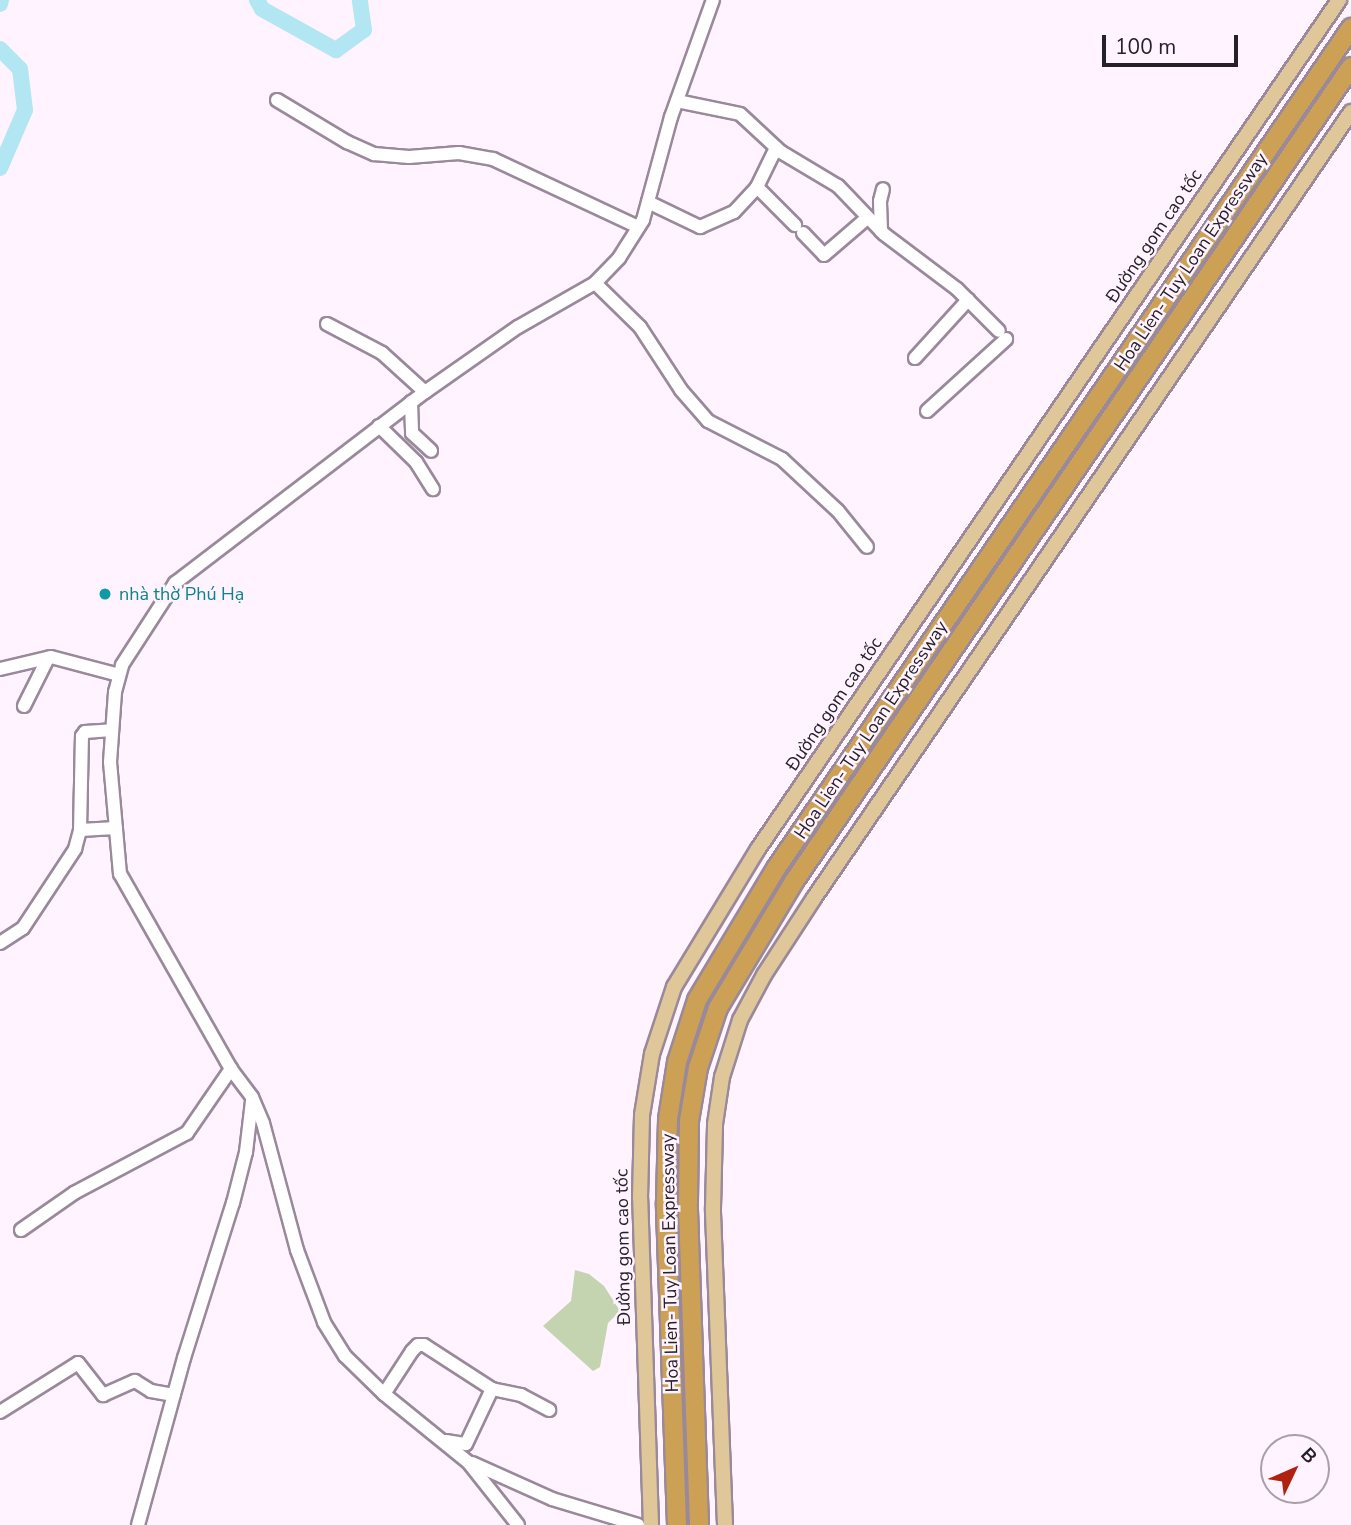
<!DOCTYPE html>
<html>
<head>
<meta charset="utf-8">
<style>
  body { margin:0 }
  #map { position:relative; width:1351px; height:1525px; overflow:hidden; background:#fef3ff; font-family:"Nunito Sans",sans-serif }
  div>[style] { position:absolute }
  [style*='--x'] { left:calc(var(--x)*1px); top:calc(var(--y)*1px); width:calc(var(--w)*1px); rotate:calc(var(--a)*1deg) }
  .green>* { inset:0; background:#c4d4b1 }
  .river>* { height:16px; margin:-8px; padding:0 8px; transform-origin:8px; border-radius:8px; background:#b2e6f2 }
  .roads { filter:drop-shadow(2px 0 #99899a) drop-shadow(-2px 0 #99899a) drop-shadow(0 2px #99899a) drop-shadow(0 -2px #99899a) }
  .minor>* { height:12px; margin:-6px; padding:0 6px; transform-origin:6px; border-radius:6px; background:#fff }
  .major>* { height:14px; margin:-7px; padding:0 7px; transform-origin:7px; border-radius:7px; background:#e0c799 }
  .highway>* { height:18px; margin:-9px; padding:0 9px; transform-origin:9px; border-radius:9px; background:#cca155 }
  .dots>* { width:19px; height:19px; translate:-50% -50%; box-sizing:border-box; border:4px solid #fef3ff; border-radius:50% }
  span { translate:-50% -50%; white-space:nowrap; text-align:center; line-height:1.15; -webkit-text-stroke:5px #fef3ff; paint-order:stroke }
  .street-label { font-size:18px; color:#262027 }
  .culture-label { font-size:18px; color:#0d838f }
  .left { translate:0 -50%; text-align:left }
  .north { position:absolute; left:1260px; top:1434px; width:70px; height:70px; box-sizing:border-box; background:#fef3ff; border:2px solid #a89fa9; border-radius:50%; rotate:46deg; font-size:19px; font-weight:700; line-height:28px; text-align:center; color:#262027 }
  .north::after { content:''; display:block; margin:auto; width:24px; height:32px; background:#b02210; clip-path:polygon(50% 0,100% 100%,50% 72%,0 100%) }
  .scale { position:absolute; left:1102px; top:35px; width:136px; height:32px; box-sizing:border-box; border:4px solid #262027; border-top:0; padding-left:9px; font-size:21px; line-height:24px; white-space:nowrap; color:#262027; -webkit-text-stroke:5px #fef3ff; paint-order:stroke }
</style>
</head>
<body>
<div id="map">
  <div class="green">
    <i style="clip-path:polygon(575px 1270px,589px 1274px,604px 1286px,620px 1311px,608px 1323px,600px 1367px,593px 1371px,543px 1326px,571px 1301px)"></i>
  </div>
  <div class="river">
    <i style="--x:257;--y:0;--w:10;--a:61"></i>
    <i style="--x:262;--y:9;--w:85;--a:29"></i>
    <i style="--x:336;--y:50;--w:34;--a:-36"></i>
    <i style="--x:364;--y:30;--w:30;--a:-98"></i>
    <i style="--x:0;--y:4;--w:4;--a:-76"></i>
    <i style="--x:0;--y:49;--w:28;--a:45"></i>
    <i style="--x:20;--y:69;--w:41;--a:83"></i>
    <i style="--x:25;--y:110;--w:63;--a:113.3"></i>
  </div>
  <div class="roads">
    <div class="minor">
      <i style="--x:277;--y:100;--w:82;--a:31"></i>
      <i style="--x:347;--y:142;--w:30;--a:24"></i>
      <i style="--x:374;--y:154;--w:35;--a:5"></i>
      <i style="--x:409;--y:157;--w:50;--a:-4.6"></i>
      <i style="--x:459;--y:153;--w:35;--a:10"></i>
      <i style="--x:493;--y:159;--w:160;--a:25.1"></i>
      <i style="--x:677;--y:101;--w:64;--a:11.7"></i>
      <i style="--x:740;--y:114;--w:56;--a:42.8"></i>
      <i style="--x:781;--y:152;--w:66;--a:30.8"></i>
      <i style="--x:838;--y:186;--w:66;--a:46.2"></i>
      <i style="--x:884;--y:234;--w:91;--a:37"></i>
      <i style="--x:957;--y:289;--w:59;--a:45"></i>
      <i style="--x:776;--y:148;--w:43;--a:116"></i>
      <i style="--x:757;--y:187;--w:54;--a:45"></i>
      <i style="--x:648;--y:202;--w:58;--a:25.7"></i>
      <i style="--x:700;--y:227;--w:37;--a:-24"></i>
      <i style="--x:734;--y:212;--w:34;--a:-47"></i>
      <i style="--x:881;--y:231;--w:30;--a:-92"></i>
      <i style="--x:880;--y:201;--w:12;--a:-76"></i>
      <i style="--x:803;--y:233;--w:30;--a:46"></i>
      <i style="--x:824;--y:255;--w:57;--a:-40.7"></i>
      <i style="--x:595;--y:283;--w:63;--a:44.4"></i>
      <i style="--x:640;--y:327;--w:75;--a:56.9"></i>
      <i style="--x:681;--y:390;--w:41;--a:48.9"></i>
      <i style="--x:708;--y:421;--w:83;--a:27.2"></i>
      <i style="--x:782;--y:459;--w:76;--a:42.9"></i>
      <i style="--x:838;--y:511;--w:46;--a:51.1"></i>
      <i style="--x:327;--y:324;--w:62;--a:27.8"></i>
      <i style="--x:382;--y:353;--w:58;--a:42.2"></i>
      <i style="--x:915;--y:358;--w:79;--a:-47.6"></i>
      <i style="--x:411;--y:402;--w:31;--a:88"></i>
      <i style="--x:412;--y:433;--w:26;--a:43"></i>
      <i style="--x:927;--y:411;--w:107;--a:-42.3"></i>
      <i style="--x:379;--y:426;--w:52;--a:44.2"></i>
      <i style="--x:416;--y:462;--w:32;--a:58"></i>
      <i style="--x:0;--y:669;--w:52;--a:-13.2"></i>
      <i style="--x:51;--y:657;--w:70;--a:14.8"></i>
      <i style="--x:24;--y:706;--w:54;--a:-63.4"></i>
      <i style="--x:80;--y:830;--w:94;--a:-88.8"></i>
      <i style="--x:82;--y:736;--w:5;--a:-53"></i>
      <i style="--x:85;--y:732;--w:27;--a:-4"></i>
      <i style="--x:0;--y:943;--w:27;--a:-33"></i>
      <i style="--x:23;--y:928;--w:95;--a:-56.6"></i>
      <i style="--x:75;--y:849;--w:20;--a:-75"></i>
      <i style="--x:80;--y:830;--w:36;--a:-3"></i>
      <i style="--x:21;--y:1230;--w:65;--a:-34.9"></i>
      <i style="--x:74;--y:1193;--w:128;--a:-28"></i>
      <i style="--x:187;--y:1133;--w:78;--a:-55.5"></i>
      <i style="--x:384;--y:1394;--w:51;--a:-56.9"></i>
      <i style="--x:412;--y:1351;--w:8;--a:-45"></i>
      <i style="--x:418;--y:1345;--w:6;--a:0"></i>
      <i style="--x:424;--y:1345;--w:81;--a:32.9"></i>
      <i style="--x:492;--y:1389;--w:30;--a:12"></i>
      <i style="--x:521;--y:1395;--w:32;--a:28"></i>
      <i style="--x:0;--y:1412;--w:92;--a:-32.1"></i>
      <i style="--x:78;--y:1363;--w:41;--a:52"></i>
      <i style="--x:103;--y:1395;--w:35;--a:-24"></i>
      <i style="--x:135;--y:1381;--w:19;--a:32"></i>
      <i style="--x:151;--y:1391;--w:23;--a:10"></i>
      <i style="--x:446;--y:1441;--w:20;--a:9"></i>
      <i style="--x:466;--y:1444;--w:61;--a:-64.7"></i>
      <i style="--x:472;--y:1463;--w:88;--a:24.2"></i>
      <i style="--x:552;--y:1499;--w:90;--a:16.8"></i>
      <i style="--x:138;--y:1525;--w:173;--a:-74.6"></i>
      <i style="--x:184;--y:1358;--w:163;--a:-72.5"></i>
      <i style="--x:233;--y:1203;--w:53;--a:-75.7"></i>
      <i style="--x:246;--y:1152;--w:51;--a:-83.3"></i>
      <i style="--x:518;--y:1525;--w:80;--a:-128.4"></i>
      <i style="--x:468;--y:1462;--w:108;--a:-141"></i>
      <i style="--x:384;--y:1394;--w:54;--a:-135.7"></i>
      <i style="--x:345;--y:1356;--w:40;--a:-122"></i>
      <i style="--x:324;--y:1322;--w:77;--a:-110.6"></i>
      <i style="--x:297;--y:1250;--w:131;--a:-105"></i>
      <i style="--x:263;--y:1123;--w:28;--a:-113"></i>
      <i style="--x:252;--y:1097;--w:35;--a:-127"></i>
      <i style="--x:231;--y:1069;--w:224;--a:-119.6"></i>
      <i style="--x:120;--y:874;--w:112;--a:-95.1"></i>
      <i style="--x:110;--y:762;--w:70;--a:-85.9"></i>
      <i style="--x:115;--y:692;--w:28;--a:-75"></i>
      <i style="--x:122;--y:665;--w:98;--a:-57.1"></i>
      <i style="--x:175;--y:583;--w:315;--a:-37.4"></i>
      <i style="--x:425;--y:392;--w:113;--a:-35"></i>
      <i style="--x:518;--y:327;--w:89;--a:-29.7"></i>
      <i style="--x:595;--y:283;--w:35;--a:-46"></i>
      <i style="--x:619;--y:258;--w:45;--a:-57.7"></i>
      <i style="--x:643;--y:220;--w:107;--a:-74.8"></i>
      <i style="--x:671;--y:117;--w:124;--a:-70.3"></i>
    </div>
    <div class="major">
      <i style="--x:651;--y:1525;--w:327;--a:-91.9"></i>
      <i style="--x:640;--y:1198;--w:83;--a:-88.6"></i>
      <i style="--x:642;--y:1115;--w:62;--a:-80.7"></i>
      <i style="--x:652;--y:1054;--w:71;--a:-71.8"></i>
      <i style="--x:674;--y:987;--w:162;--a:-58.7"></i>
      <i style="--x:758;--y:849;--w:1029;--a:-55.61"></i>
      <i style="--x:725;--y:1525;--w:317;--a:-92.2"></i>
      <i style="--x:713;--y:1208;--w:84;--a:-88.6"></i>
      <i style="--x:715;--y:1124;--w:48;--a:-81.5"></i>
      <i style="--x:722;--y:1077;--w:60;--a:-72.5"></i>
      <i style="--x:740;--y:1020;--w:51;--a:-61.9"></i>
      <i style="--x:764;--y:975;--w:92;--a:-57"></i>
      <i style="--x:814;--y:898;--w:952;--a:-55.66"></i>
    </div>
    <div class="highway">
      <i style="--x:677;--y:1525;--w:323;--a:-92"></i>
      <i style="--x:666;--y:1202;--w:83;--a:-88.6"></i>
      <i style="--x:668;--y:1119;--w:58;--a:-81"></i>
      <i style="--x:677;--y:1062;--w:65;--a:-72.1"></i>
      <i style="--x:697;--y:1000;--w:155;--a:-59"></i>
      <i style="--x:777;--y:867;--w:1017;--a:-55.62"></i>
      <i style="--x:699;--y:1525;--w:323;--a:-92"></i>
      <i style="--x:688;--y:1202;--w:81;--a:-89.3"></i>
      <i style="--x:689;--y:1121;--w:54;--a:-80.4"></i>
      <i style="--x:698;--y:1068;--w:63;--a:-71.6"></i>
      <i style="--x:718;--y:1008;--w:149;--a:-59"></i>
      <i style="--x:795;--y:880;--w:985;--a:-55.63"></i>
    </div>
  </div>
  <div class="dots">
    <i style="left:105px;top:594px;background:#0f9aa8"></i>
  </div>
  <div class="street-label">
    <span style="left:1154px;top:236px;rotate:-56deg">Đường gom cao tốc</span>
    <span style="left:1191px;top:262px;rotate:-56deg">Hoa Lien- Tuy Loan Expressway</span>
    <span style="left:834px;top:704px;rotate:-56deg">Đường gom cao tốc</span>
    <span style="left:871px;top:730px;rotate:-56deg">Hoa Lien- Tuy Loan Expressway</span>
    <span style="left:623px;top:1247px;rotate:-91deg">Đường gom cao tốc</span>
    <span style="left:670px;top:1263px;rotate:-91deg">Hoa Lien- Tuy Loan Expressway</span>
  </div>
  <div class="culture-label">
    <span class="left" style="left:119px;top:594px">nhà thờ Phú Hạ</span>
  </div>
  <div class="north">B</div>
  <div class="scale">100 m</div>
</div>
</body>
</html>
